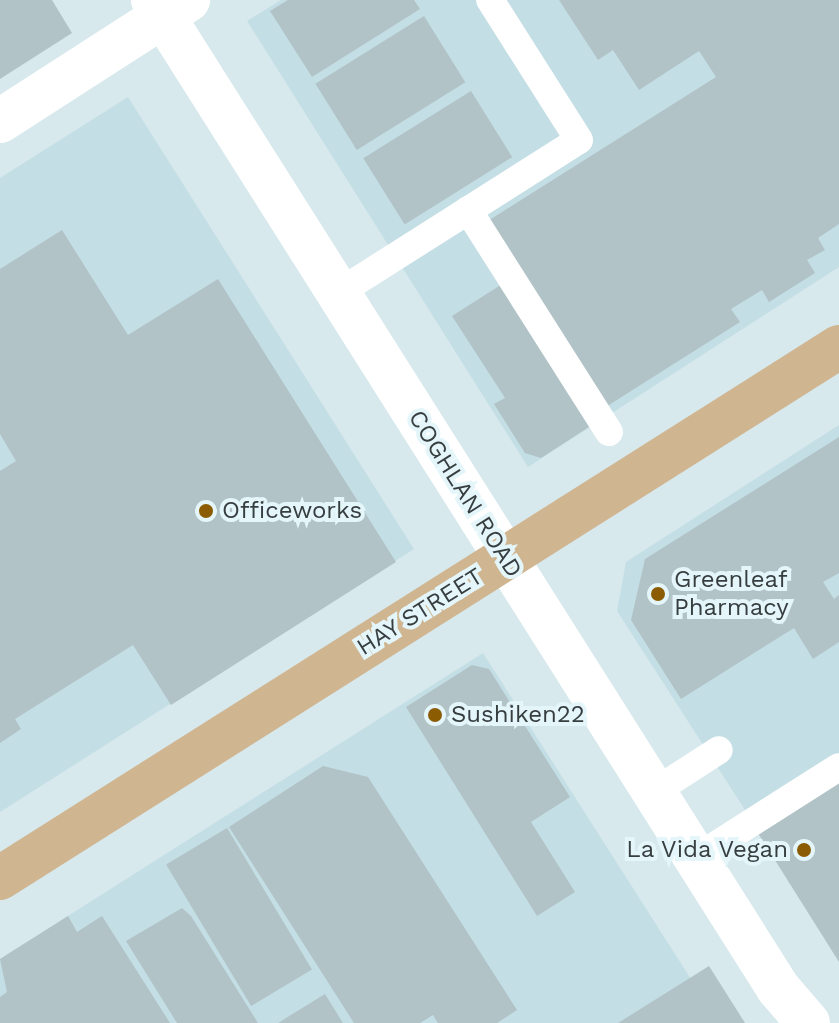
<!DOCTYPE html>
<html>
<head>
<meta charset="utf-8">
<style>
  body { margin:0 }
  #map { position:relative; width:839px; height:1023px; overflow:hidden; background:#d7e9ed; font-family:"Work Sans",sans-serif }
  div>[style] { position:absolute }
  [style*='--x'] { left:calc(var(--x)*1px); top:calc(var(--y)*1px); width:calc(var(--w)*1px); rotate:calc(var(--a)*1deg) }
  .built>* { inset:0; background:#c3dee4 }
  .building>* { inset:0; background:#b1c3c7; transform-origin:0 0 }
  .service>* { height:28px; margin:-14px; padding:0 14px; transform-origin:14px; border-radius:14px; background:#fff }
  .minor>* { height:44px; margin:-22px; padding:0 22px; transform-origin:22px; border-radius:22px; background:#fff }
  .tertiary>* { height:44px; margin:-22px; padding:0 22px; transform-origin:22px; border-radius:22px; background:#fff }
  .primary>* { height:44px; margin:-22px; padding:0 22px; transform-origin:22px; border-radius:22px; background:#d0b591 }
  .dots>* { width:22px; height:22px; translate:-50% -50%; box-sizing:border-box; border:4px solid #e4f6fa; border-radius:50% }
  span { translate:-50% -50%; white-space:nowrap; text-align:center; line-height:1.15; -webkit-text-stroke:8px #e4f6fa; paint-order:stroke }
  .street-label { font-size:24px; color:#373e40 }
  .poi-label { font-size:24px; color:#373e40 }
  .left { translate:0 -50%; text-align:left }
  .right { translate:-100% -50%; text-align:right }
</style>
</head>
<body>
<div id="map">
  <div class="built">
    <i style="clip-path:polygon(281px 0,839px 0,839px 267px,528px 467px,247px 21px)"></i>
    <i style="clip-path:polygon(128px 97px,414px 549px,0 812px,0 178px)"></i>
    <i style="clip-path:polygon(839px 425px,839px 956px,617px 611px,626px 562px)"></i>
    <i style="clip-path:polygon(483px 653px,719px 1023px,0 1023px,0 959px)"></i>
  </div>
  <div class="building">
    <i style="clip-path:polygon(0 0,52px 0,72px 33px,0 79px)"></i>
    <i style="clip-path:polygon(288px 0,414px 0,420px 9px,312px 77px,270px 11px)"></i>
    <i style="clip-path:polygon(559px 0,839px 0,839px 224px,818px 238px,825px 250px,807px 260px,815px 273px,769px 302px,762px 290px,731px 309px,740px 322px,601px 410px,483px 224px,716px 77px,699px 51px,639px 90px,613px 50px,598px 60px)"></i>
    <i style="left:424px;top:16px;width:78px;height:128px;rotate:58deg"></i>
    <i style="left:471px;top:91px;width:78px;height:127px;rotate:58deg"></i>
    <i style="clip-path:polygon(62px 230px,128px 335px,218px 279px,396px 562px,171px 705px,133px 645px,15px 719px,21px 729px,0 743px,0 471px,16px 461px,0 434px,0 269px)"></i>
    <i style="clip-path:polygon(507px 281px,598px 421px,541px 458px,525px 453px,494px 404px,505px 398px,452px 316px)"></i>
    <i style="clip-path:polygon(839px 437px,839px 573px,823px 582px,834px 599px,839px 595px,839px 642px,813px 659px,794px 628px,681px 699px,631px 620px,645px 559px)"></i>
    <i style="clip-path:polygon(472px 665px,489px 669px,570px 797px,531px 822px,575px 892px,537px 916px,406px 707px)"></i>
    <i style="clip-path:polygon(323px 766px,368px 777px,517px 1010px,497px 1023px,438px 1023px,433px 1015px,420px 1023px,354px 1023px,229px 827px)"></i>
    <i style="clip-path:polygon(839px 777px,839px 962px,756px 830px)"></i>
    <i style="left:227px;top:828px;width:165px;height:71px;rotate:59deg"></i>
    <i style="clip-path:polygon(182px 908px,191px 916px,258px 1023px,177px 1023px,126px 941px)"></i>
    <i style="clip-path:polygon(68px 916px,77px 932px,102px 916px,170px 1023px,0 1023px,0 997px,7px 992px,0 959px)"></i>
    <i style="clip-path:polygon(709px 966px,745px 1023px,618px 1023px)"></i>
    <i style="clip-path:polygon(325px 994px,343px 1023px,278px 1023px)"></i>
  </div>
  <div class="service">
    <i style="--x:468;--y:210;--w:263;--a:57.6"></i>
    <i style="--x:338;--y:293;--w:285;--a:-32.4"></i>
    <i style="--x:579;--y:140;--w:166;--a:-122.4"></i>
    <i style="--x:654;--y:792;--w:77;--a:-32.9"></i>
    <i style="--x:696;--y:858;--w:169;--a:-32.5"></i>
  </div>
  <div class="minor">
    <i style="--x:0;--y:121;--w:224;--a:-32.8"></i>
  </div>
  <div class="tertiary">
    <i style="--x:153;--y:0;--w:1169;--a:57.68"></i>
    <i style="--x:778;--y:988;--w:46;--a:49.4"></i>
  </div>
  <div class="primary">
    <i style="--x:0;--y:878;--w:993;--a:-32.33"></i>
  </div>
  <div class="dots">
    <i style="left:206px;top:511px;background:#8b5c02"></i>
    <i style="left:658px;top:594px;background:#8b5c02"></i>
    <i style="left:435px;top:715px;background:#8b5c02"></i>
    <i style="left:804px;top:850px;background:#8b5c02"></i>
  </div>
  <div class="street-label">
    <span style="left:465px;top:494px;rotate:58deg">COGHLAN ROAD</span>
    <span style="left:420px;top:612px;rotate:-32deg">HAY STREET</span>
  </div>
  <div class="poi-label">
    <span class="left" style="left:222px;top:511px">Officeworks</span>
    <span class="left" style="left:674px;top:594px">Greenleaf<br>Pharmacy</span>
    <span class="left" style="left:451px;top:715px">Sushiken22</span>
    <span class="right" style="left:788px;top:850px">La Vida Vegan</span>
  </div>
</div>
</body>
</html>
